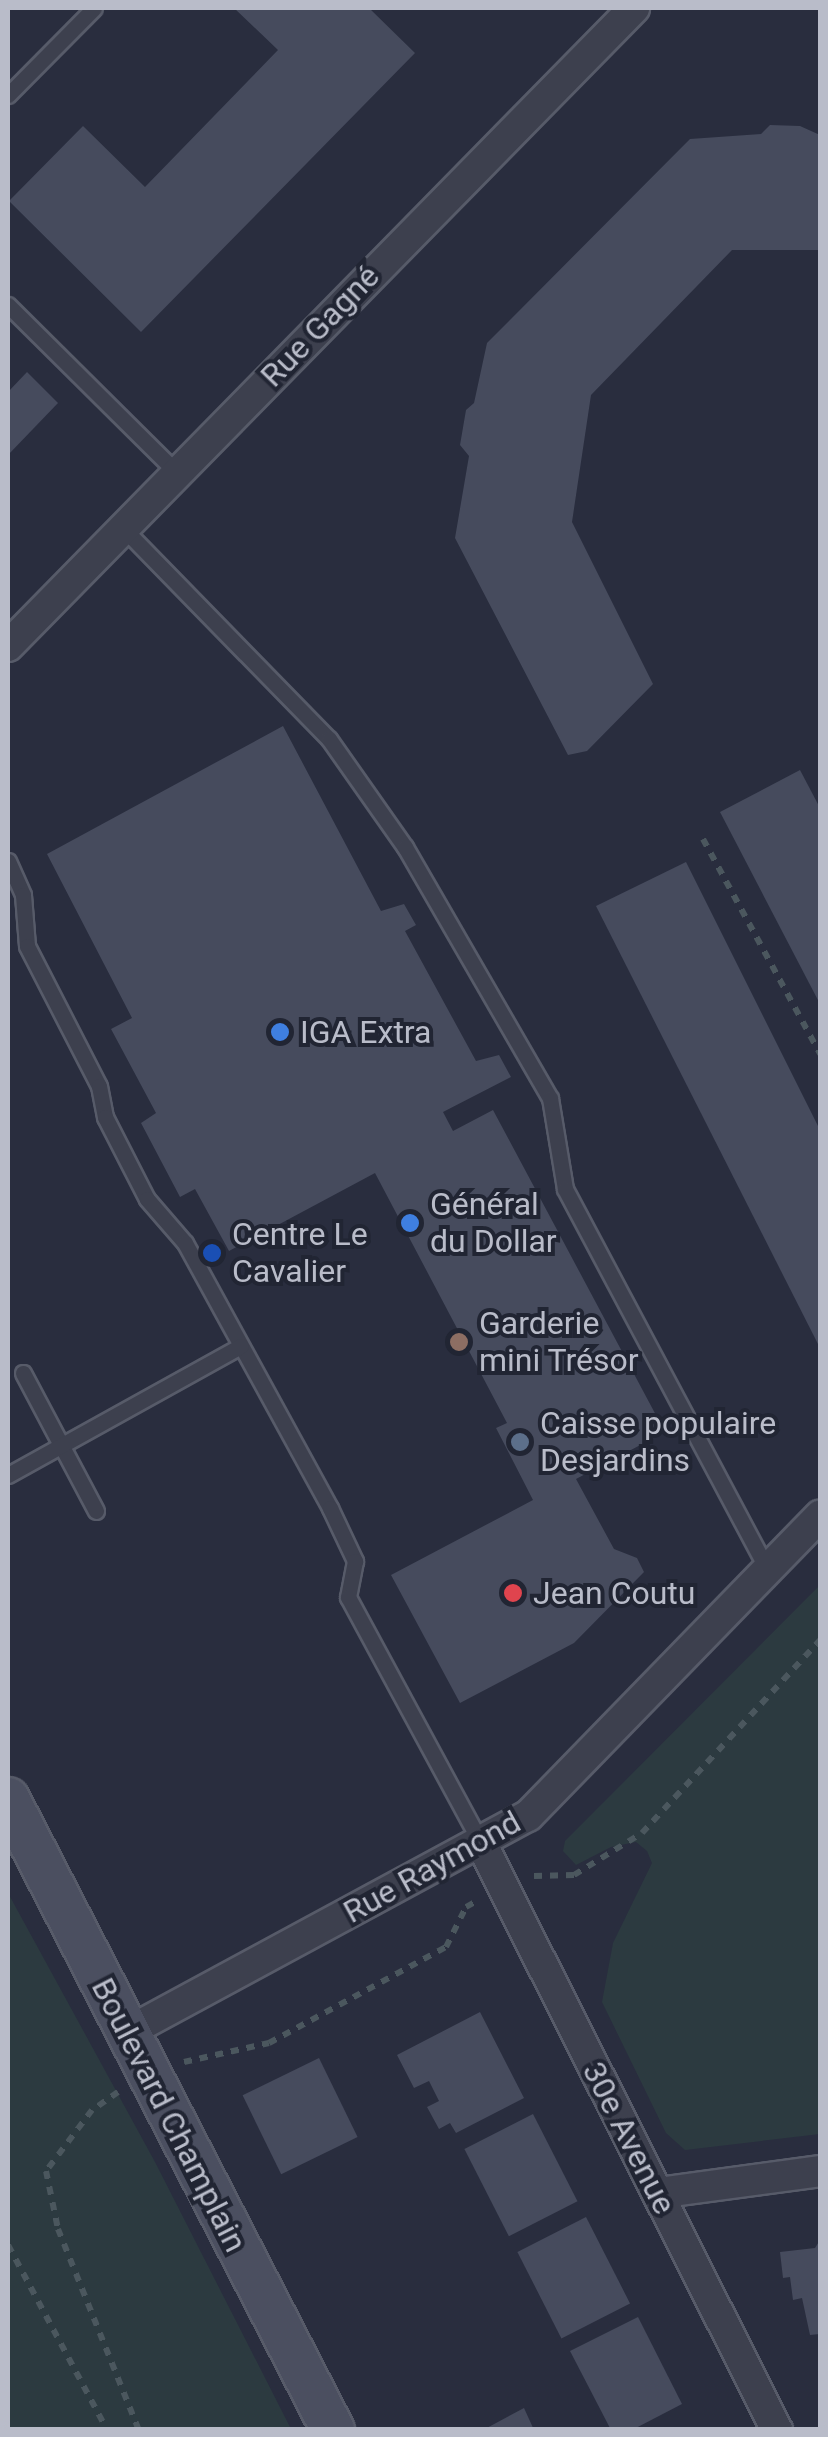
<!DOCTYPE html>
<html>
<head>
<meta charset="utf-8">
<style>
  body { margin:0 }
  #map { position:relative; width:828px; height:2437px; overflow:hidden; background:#292d3e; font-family:Roboto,sans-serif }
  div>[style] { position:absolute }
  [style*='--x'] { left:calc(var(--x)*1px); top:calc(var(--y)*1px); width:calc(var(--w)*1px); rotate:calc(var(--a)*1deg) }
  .green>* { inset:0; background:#2c3a40 }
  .building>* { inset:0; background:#464b5d; transform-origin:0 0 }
  .path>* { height:6px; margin-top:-3px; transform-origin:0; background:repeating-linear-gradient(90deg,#4b575e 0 8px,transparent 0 16px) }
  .roads { filter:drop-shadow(2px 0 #575b69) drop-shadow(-2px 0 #575b69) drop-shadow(0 2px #575b69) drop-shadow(0 -2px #575b69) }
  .lane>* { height:15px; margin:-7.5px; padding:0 7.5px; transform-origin:7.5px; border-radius:7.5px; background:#3d404e }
  .street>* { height:30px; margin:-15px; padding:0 15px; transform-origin:15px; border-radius:15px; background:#3d404e }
  .secondary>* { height:42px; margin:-21px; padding:0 21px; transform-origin:21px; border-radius:21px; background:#4b4f60 }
  .dots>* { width:28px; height:28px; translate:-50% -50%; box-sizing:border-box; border:5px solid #212533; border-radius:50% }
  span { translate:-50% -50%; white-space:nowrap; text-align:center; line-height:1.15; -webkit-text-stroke:8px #212533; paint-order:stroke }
  .street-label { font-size:32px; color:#b9bcc9 }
  .poi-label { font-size:32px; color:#b9bcc9 }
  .left { translate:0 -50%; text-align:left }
  .frame { position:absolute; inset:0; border:10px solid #b9bcc9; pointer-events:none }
</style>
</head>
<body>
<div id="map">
  <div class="green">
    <i style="clip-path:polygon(820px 1585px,820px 2134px,685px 2150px,666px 2133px,602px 2002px,613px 1943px,652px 1863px,647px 1851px,636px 1842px,611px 1847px,576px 1865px,563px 1851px,565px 1841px)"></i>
    <i style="clip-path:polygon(8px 1893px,155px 2162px,291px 2429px,8px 2429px)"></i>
  </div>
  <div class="building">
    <i style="clip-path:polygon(234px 8px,369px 8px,415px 53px,141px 332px,9px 201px,83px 126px,145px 187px,278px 50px)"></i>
    <i style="clip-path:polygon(770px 125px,800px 126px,820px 135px,820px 250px,732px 250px,591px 395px,572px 522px,653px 684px,587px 751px,568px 755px,455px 538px,469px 456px,460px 445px,466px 410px,474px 403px,487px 343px,690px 139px,761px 134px)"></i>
    <i style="clip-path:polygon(27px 372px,58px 403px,8px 455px,8px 392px)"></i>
    <i style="clip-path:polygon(283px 726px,381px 911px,404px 904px,416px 925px,405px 931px,476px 1061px,499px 1055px,511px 1077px,443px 1112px,453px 1131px,493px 1110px,665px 1432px,576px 1479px,614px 1549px,637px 1558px,644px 1572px,574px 1643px,460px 1703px,391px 1575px,533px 1500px,496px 1428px,507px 1423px,375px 1173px,229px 1251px,195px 1189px,180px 1197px,141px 1123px,156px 1113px,111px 1029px,132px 1018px,47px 854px)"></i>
    <i style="clip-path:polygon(800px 770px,820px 808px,820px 1004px,720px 812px)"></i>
    <i style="clip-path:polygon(686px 862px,820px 1130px,820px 1348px,596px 906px)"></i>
    <i style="clip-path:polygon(480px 2012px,524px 2098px,456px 2133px,450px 2123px,439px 2129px,427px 2107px,439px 2101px,429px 2081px,414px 2088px,397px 2055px)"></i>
    <i style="left:319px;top:2058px;width:88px;height:85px;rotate:64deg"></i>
    <i style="left:533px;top:2114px;width:98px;height:77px;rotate:63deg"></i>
    <i style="left:586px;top:2217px;width:97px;height:77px;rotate:63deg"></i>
    <i style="clip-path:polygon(820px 2240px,820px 2334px,810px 2335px,802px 2298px,793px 2300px,790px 2277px,783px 2278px,780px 2252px,815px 2248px)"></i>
    <i style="clip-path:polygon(638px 2317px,682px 2404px,632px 2430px,611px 2430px,570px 2351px)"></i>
    <i style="clip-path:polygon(524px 2408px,534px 2430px,483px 2430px)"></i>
  </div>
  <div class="path">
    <i style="--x:703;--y:839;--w:245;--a:61.4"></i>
    <i style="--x:534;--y:1876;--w:40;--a:-1.4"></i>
    <i style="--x:574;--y:1875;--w:80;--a:-31.7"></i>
    <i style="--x:642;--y:1833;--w:263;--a:-47.3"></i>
    <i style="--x:184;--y:2062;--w:87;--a:-12.6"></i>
    <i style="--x:269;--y:2043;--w:201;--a:-28.5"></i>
    <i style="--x:446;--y:1947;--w:45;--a:-63.4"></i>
    <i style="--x:466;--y:1907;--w:13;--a:-29"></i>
    <i style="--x:118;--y:2092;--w:32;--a:145"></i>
    <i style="--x:92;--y:2110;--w:76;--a:127"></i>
    <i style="--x:46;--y:2171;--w:59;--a:78.3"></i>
    <i style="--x:58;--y:2229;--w:217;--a:68.1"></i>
    <i style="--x:8;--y:2245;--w:210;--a:61.8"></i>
  </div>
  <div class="roads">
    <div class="lane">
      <i style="--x:8;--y:95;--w:122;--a:-45.3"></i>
      <i style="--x:8;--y:305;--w:238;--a:44.8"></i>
      <i style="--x:123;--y:528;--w:295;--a:45.7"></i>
      <i style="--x:329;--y:739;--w:132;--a:54.9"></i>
      <i style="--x:405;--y:847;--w:290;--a:60"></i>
      <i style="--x:550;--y:1098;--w:92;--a:80.6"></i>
      <i style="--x:565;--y:1189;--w:430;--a:62"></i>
      <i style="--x:8;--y:861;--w:37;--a:66"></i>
      <i style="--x:23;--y:895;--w:51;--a:85.5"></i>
      <i style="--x:27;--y:946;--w:157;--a:62.8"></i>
      <i style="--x:99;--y:1086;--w:32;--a:79"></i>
      <i style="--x:105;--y:1117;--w:92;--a:62.9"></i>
      <i style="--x:147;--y:1199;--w:58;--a:49.2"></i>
      <i style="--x:185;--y:1243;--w:302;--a:61.3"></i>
      <i style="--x:330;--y:1508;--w:59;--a:64.7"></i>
      <i style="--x:355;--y:1561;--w:37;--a:101"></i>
      <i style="--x:348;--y:1597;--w:282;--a:61.6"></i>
      <i style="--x:23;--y:1373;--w:156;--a:62.1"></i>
      <i style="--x:8;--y:1475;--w:266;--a:-29"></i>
    </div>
    <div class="street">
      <i style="--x:8;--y:646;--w:894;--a:-45.54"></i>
      <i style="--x:482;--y:1845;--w:655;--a:63.24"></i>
      <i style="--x:126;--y:2033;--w:457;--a:-28.4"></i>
      <i style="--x:528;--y:1816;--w:419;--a:-45.8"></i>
      <i style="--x:658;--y:2193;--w:163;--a:-7.7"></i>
    </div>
    <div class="secondary">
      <i style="--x:8;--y:1799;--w:710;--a:62.75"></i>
    </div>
  </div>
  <div class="dots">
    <i style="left:280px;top:1032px;background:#3f7fe0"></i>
    <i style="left:410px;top:1223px;background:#3f7fe0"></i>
    <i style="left:212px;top:1253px;background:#1a4fb4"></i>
    <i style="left:459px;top:1342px;background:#8d6e63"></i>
    <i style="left:520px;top:1442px;background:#5c6f8a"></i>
    <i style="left:513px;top:1593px;background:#e0444e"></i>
  </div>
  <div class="street-label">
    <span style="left:320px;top:326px;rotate:-46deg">Rue Gagné</span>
    <span style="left:432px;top:1867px;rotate:-29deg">Rue Raymond</span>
    <span style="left:169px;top:2115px;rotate:63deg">Boulevard Champlain</span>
    <span style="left:629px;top:2138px;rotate:63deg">30e Avenue</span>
  </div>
  <div class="poi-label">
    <span class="left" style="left:300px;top:1032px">IGA Extra</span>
    <span class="left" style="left:430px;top:1223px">Général<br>du Dollar</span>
    <span class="left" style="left:232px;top:1253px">Centre Le<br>Cavalier</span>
    <span class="left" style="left:479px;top:1342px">Garderie<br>mini Trésor</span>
    <span class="left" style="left:540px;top:1442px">Caisse populaire<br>Desjardins</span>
    <span class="left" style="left:533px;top:1593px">Jean Coutu</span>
  </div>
  <div class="frame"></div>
</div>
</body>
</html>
